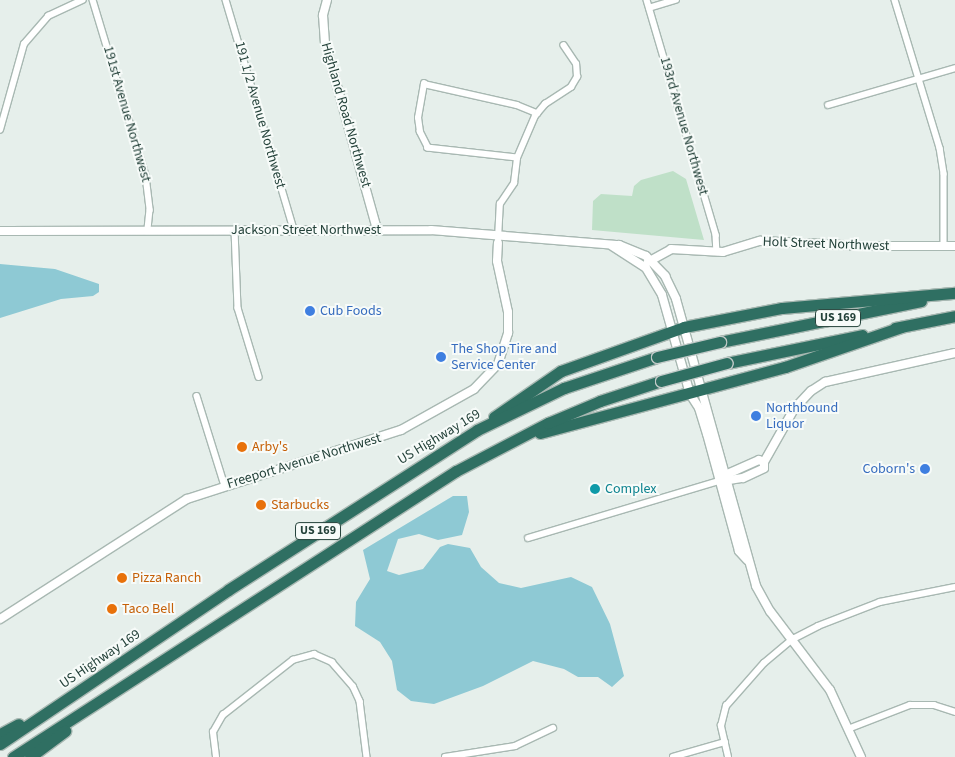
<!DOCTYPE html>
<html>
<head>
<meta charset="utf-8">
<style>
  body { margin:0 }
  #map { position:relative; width:955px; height:757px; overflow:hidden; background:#e6efeb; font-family:"Source Sans 3",sans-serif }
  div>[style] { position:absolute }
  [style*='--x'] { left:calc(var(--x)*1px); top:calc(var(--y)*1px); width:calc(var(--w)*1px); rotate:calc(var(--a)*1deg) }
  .green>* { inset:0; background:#bfe0c8 }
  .water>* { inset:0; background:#8ec9d4 }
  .roads { filter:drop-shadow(1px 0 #a8b8b2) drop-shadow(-1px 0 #a8b8b2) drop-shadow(0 1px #a8b8b2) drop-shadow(0 -1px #a8b8b2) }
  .minor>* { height:5.5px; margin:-2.75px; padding:0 2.75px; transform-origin:2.75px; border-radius:2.75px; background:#fff }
  .tertiary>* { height:8px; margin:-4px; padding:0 4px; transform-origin:4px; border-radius:4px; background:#fff }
  .motorway>* { height:11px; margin:-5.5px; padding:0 5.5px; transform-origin:5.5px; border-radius:5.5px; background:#2f6f62 }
  .bridges { filter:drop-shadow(1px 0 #c2cac8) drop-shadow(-1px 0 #c2cac8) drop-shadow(0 1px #c2cac8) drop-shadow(0 -1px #c2cac8) }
  .motorway-bridge>* { height:11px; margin:-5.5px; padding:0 5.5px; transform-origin:5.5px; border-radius:5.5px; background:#2f6f62 }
  .dots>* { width:14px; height:14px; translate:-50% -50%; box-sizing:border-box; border:2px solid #f7fbf9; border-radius:50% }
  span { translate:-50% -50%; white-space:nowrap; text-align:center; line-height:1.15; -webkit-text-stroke:4px #f7fbf9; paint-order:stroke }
  .shield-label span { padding:1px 4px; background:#f7fbf9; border:1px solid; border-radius:4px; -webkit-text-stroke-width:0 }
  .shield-label { font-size:12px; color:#24423a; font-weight:700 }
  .street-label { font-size:14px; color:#24423a }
  .shop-label { font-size:14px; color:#366cbe }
  .left { translate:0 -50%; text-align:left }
  .right { translate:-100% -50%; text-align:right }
  .food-label { font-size:14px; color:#c56008 }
  .culture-label { font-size:14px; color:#0d838f }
</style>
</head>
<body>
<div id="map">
  <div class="green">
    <i style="clip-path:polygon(673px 171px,686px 179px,704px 240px,592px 230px,593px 201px,601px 194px,632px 196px,634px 186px,641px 180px)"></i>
  </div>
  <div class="water">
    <i style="clip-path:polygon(0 264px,55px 269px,99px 284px,99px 292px,93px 296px,61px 299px,0 318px)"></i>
    <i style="clip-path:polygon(453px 496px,467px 496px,469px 512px,462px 535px,438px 540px,419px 534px,398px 539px,387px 571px,399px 575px,423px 569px,440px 547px,448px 544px,470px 548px,481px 567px,499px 583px,521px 588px,571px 577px,592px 587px,610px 624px,624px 676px,612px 687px,598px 677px,578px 677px,564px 669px,533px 661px,483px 686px,434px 704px,411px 701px,397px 690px,392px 661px,380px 642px,355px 626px,356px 602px,370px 579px,363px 550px)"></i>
  </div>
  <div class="roads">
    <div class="minor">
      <i style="--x:93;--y:0;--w:184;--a:73.2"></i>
      <i style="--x:146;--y:176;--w:34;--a:83"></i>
      <i style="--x:150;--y:210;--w:20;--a:96"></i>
      <i style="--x:226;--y:0;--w:239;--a:73.5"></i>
      <i style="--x:647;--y:0;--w:245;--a:73.6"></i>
      <i style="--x:716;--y:235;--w:17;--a:87"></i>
      <i style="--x:895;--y:0;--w:155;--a:73.1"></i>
      <i style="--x:940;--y:148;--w:26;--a:81"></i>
      <i style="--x:944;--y:174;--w:73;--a:90"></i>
      <i style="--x:649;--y:8;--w:28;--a:-17"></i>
      <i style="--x:828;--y:105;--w:132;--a:-16.2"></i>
      <i style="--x:0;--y:130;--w:89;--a:-74.4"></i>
      <i style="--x:24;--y:44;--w:37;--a:-49"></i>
      <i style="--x:48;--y:16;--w:38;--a:-25"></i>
      <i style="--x:517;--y:158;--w:90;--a:-173.6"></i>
      <i style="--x:428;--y:148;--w:18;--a:-117"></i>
      <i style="--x:420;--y:132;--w:14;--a:-98"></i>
      <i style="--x:418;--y:118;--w:35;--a:-80"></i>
      <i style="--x:424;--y:84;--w:95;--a:12.7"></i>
      <i style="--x:517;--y:105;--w:22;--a:22"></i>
      <i style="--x:235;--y:230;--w:78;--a:87.8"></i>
      <i style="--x:238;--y:308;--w:72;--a:73.1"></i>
      <i style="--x:498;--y:239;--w:35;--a:-87"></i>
      <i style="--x:500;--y:204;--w:25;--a:-56"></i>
      <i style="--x:514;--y:183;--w:25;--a:-83"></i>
      <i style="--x:517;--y:158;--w:46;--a:-66.8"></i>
      <i style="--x:535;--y:116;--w:16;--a:-50"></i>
      <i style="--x:545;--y:104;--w:31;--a:-33"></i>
      <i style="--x:571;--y:87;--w:12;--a:-59"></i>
      <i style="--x:577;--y:77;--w:13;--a:-94"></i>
      <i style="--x:576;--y:64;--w:22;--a:-124"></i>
      <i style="--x:197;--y:396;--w:94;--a:72.7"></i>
      <i style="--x:528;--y:538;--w:199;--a:-16.6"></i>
      <i style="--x:848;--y:729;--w:66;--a:-21.2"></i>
      <i style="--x:910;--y:705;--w:24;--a:0"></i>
      <i style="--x:934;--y:705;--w:22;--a:18"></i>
      <i style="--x:216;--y:757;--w:25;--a:-97"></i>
      <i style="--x:213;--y:732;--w:20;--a:-60"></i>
      <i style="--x:223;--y:715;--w:89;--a:-38.2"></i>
      <i style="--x:293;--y:660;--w:22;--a:-16"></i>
      <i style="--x:314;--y:654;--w:20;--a:24"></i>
      <i style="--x:332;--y:662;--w:32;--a:49"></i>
      <i style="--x:353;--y:686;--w:17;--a:65"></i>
      <i style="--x:360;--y:701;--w:56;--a:82.9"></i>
      <i style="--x:445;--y:757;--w:71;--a:-8.9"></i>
      <i style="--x:515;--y:746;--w:42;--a:-25.3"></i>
      <i style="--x:673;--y:757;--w:54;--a:-16.1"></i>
      <i style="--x:728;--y:757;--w:32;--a:-103"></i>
      <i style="--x:721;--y:726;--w:21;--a:-76"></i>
      <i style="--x:726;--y:706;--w:57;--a:-48.5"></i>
      <i style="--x:764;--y:663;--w:38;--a:-40"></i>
      <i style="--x:793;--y:639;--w:28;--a:-27"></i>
      <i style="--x:818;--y:626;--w:66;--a:-21.2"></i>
      <i style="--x:880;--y:602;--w:76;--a:-11.3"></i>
    </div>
    <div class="tertiary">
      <i style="--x:327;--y:0;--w:16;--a:105"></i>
      <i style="--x:323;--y:15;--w:28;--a:86"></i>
      <i style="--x:325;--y:43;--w:193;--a:74.4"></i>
      <i style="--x:0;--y:231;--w:431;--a:-0.1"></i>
      <i style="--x:431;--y:230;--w:189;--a:4.6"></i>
      <i style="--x:619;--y:245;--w:29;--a:22"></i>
      <i style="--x:646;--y:256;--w:28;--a:46"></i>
      <i style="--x:665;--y:276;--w:25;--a:64"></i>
      <i style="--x:676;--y:299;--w:298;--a:74.4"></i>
      <i style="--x:756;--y:586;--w:29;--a:61"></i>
      <i style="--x:770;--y:611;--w:99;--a:52.8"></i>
      <i style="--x:830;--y:690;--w:74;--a:65.2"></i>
      <i style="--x:612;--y:246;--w:40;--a:32.9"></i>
      <i style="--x:646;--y:268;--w:31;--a:59"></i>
      <i style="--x:662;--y:295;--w:103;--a:74.2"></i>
      <i style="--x:690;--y:394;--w:17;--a:57"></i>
      <i style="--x:699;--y:408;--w:27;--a:73"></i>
      <i style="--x:707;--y:434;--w:121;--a:74.7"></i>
      <i style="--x:739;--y:551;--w:12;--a:48"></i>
      <i style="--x:648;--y:262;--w:26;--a:-29"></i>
      <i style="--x:671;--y:249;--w:52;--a:3.3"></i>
      <i style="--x:723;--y:252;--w:39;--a:-17"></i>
      <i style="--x:760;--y:241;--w:104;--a:2.8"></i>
      <i style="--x:864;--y:246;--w:91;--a:0"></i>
      <i style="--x:723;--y:476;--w:39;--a:-24"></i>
      <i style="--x:759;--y:460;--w:5;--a:22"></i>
      <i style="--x:723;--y:481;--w:20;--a:-9"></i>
      <i style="--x:743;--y:478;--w:23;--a:-25"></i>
      <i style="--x:764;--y:468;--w:6;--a:-90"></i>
      <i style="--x:764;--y:462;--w:61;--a:-60.5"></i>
      <i style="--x:794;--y:409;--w:25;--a:-47"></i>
      <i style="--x:811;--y:391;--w:17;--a:-33"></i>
      <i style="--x:825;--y:382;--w:133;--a:-12.6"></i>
      <i style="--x:0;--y:619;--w:222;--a:-32.7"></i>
      <i style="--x:187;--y:499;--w:225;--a:-17.9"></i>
      <i style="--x:401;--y:430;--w:84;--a:-29.3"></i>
      <i style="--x:474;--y:389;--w:35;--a:-46"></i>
      <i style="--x:498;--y:364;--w:33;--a:-72"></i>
      <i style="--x:508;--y:333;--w:21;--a:-90"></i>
      <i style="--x:508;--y:312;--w:52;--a:-102.2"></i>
      <i style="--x:497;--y:261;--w:18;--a:-87"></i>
    </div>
    <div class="motorway">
      <i style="--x:895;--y:328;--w:61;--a:-11.3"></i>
      <i style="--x:720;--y:342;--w:205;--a:-11.5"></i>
      <i style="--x:727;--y:363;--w:138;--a:-11.7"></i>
      <i style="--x:494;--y:417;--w:81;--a:-34.5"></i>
      <i style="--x:561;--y:371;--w:131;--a:-19.7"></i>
      <i style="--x:684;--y:327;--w:100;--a:-11"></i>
      <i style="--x:782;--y:308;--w:174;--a:-5"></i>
      <i style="--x:540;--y:433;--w:254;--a:-15.1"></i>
      <i style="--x:785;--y:367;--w:123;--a:-19"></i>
      <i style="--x:0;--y:734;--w:21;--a:-28"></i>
      <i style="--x:0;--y:744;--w:275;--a:-34"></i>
      <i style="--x:228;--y:590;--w:296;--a:-32.7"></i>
      <i style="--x:477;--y:430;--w:97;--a:-25.8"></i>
      <i style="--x:564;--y:388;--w:98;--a:-18.4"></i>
      <i style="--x:13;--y:757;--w:527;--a:-32.85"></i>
      <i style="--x:456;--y:471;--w:104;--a:-27.6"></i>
      <i style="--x:548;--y:423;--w:56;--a:-22.9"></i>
      <i style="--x:600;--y:401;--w:64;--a:-18.2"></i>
      <i style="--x:30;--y:757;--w:44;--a:-36.6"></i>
    </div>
  </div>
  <div class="bridges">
    <div class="motorway-bridge">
      <i style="--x:657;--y:357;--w:65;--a:-13.4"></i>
      <i style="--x:661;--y:381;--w:68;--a:-15.3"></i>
    </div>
  </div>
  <div class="dots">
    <i style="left:310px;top:311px;background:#3f7fe0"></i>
    <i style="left:441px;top:357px;background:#3f7fe0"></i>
    <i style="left:756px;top:416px;background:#3f7fe0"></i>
    <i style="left:242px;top:447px;background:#e8710a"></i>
    <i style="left:925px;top:469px;background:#3f7fe0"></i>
    <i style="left:595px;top:489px;background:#0f9aa8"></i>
    <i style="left:261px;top:505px;background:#e8710a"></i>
    <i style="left:122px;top:578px;background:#e8710a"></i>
    <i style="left:112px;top:609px;background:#e8710a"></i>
  </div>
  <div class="shield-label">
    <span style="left:838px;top:318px">US 169</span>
    <span style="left:318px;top:531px">US 169</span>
  </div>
  <div class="street-label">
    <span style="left:127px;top:114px;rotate:74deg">191st Avenue Northwest</span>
    <span style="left:260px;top:115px;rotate:74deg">191 1/2 Avenue Northwest</span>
    <span style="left:346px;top:115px;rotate:74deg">Highland Road Northwest</span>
    <span style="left:684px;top:126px;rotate:74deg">193rd Avenue Northwest</span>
    <span style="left:306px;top:230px">Jackson Street Northwest</span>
    <span style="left:826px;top:244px;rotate:2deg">Holt Street Northwest</span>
    <span style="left:439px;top:437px;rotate:-31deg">US Highway 169</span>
    <span style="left:304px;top:461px;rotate:-17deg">Freeport Avenue Northwest</span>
    <span style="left:100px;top:659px;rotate:-34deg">US Highway 169</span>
  </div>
  <div class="shop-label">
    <span class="left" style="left:320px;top:311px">Cub Foods</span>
    <span class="left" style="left:451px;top:357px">The Shop Tire and<br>Service Center</span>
    <span class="left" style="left:766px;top:416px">Northbound<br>Liquor</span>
    <span class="right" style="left:915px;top:469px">Coborn's</span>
  </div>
  <div class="food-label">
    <span class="left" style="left:252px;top:447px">Arby's</span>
    <span class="left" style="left:271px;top:505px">Starbucks</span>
    <span class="left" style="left:132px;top:578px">Pizza Ranch</span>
    <span class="left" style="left:122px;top:609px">Taco Bell</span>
  </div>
  <div class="culture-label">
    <span class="left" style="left:605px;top:489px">Complex</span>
  </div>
</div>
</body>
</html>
